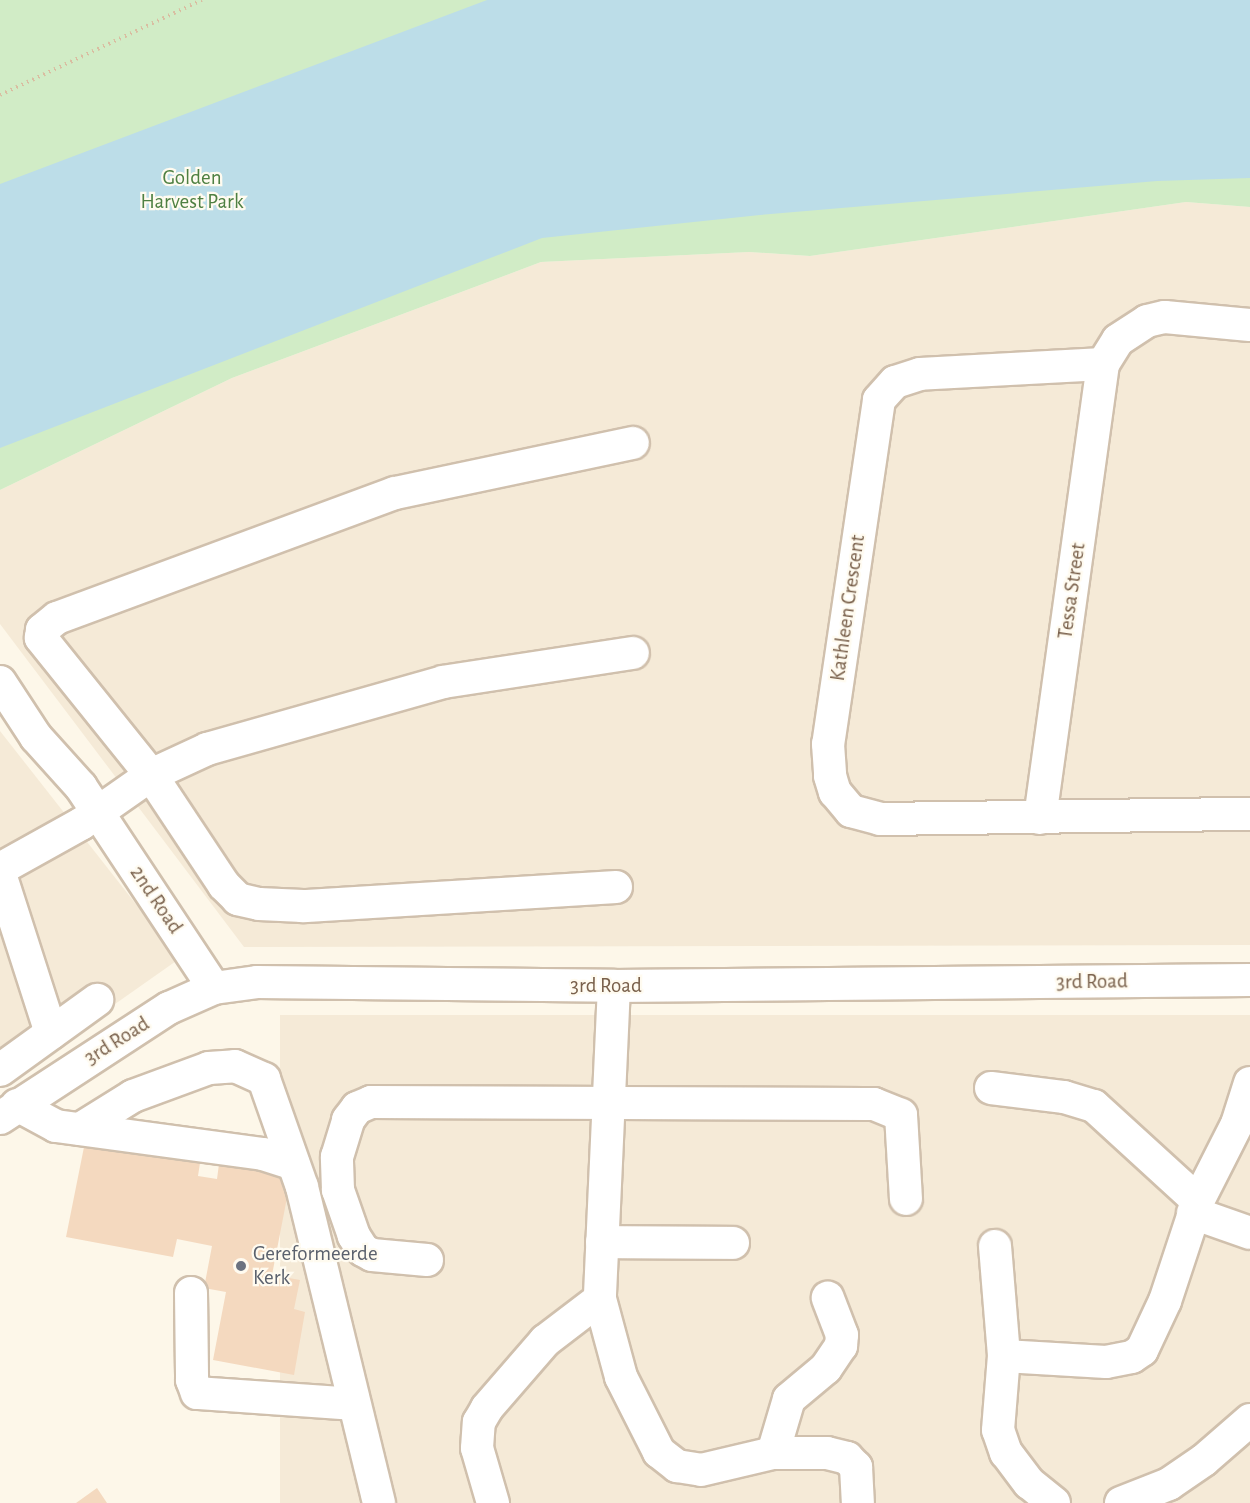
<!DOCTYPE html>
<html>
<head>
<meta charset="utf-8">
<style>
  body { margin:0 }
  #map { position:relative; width:1250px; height:1503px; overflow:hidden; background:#fdf7e9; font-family:"Alegreya Sans",sans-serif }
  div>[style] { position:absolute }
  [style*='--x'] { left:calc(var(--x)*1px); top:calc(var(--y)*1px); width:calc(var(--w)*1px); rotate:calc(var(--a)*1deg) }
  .residential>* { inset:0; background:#f5ead7; transform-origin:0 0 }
  .green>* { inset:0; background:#d1ecc6 }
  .water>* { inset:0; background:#bcdde8 }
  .building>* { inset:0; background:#f4d9bf }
  .path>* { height:4px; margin-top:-2px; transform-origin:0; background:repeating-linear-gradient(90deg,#d9bda1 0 1.5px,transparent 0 6px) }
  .roads { filter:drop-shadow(2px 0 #d0c0ad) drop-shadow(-2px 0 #d0c0ad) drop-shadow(0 2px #d0c0ad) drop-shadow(0 -2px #d0c0ad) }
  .minor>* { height:32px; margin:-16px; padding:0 16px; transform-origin:16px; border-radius:16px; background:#fff }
  .dots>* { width:16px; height:16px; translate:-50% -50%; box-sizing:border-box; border:3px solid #fffbf0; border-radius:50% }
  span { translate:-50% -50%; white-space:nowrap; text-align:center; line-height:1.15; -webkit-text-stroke:4.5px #fffbf0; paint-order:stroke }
  .park-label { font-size:21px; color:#4e8042 }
  .street-label { font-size:21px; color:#79604b }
  .worship-label { font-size:21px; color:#5b616d }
  .left { translate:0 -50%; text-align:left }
</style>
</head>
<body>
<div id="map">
  <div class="residential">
    <i style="clip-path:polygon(1186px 202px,1250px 207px,1250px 945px,244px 947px,0 624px,0 490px,232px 378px,541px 262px,749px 252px,810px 256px)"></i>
    <i style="clip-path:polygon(0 731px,179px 959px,0 1085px)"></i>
    <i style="left:280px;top:1015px;width:970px;height:504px"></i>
  </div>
  <div class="green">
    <i style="clip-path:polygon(0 0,1250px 0,1250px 207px,1186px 202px,810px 256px,749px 252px,541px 262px,232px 378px,0 490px)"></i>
  </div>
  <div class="water">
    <i style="clip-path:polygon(487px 0,1250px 0,1250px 178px,1157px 181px,760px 215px,542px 238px,0 448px,0 184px)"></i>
  </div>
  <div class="building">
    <i style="clip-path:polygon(85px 1142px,200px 1163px,198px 1176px,217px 1179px,219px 1164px,291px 1177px,272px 1275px,300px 1280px,294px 1309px,305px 1312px,294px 1375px,213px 1360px,226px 1292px,204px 1288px,212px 1246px,177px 1239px,173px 1257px,66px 1237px)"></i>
    <i style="clip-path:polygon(97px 1488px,107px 1503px,76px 1503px)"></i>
  </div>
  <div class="path">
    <i style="--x:0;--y:95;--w:223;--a:-25.2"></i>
  </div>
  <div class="roads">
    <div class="minor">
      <i style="--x:1103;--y:364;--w:183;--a:176.9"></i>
      <i style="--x:920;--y:374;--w:26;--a:162"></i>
      <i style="--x:895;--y:382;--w:24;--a:132"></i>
      <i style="--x:879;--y:400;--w:348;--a:98.4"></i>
      <i style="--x:828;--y:744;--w:32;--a:86"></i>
      <i style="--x:830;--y:776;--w:17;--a:73"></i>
      <i style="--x:835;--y:792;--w:25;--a:50"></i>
      <i style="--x:851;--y:811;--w:30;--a:15"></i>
      <i style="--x:880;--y:819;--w:370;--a:-0.8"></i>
      <i style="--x:0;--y:682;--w:66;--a:56.8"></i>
      <i style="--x:36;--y:737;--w:67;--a:48"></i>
      <i style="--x:81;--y:787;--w:241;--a:56.5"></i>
      <i style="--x:1040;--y:818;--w:458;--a:-82.1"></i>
      <i style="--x:1103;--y:364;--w:28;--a:-58"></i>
      <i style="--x:1118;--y:340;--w:35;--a:-33"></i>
      <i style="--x:1147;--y:321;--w:18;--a:-13"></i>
      <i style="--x:1165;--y:317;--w:85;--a:5.4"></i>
      <i style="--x:0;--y:869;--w:93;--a:-29.1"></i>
      <i style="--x:81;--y:824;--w:85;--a:-35"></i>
      <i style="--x:151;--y:775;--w:62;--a:-24.9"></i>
      <i style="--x:207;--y:749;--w:245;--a:-15.8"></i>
      <i style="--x:443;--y:682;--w:192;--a:-8.7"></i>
      <i style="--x:0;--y:874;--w:167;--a:72.2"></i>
      <i style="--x:616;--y:887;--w:314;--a:176.5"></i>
      <i style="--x:303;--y:906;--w:44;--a:-177.4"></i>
      <i style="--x:259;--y:904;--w:22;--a:-167"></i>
      <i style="--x:238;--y:899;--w:20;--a:-135"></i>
      <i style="--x:224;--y:885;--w:132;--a:-123.6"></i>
      <i style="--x:151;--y:775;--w:176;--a:-128.8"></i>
      <i style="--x:41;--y:638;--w:8;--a:-83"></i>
      <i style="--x:42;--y:630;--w:19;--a:-39"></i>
      <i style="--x:57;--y:618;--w:360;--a:-20.3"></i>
      <i style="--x:395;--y:493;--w:243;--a:-11.9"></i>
      <i style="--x:614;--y:986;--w:313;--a:92.6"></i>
      <i style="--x:600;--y:1299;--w:81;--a:74.9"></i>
      <i style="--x:621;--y:1377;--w:84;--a:63.1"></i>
      <i style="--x:659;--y:1452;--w:23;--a:38"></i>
      <i style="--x:677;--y:1466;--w:24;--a:9"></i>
      <i style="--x:701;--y:1470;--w:74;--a:-13.3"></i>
      <i style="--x:773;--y:1453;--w:54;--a:0"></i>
      <i style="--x:827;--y:1453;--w:21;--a:14"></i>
      <i style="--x:847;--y:1458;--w:13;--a:45"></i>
      <i style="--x:856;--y:1467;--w:36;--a:87"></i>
      <i style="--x:0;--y:1070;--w:120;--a:-35.8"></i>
      <i style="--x:991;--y:1088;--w:74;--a:7"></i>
      <i style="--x:1064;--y:1097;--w:31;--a:17"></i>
      <i style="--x:1094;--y:1106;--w:141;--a:42.4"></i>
      <i style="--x:17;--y:1105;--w:44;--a:28.3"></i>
      <i style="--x:56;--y:1126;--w:209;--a:7.7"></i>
      <i style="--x:263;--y:1154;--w:32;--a:18"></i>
      <i style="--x:0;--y:1118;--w:202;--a:-33.1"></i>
      <i style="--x:169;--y:1008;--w:49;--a:-24"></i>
      <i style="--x:214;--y:988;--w:43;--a:-7.9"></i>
      <i style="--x:257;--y:982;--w:357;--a:0.6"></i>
      <i style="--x:614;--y:986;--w:636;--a:-0.54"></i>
      <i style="--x:80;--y:1129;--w:62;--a:-31.9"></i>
      <i style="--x:133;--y:1096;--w:81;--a:-20.2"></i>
      <i style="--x:209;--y:1068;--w:26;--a:-4"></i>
      <i style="--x:235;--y:1066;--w:32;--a:24"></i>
      <i style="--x:264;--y:1079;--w:114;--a:70.6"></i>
      <i style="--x:302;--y:1187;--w:325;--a:76.3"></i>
      <i style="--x:1193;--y:1213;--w:60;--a:19.3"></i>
      <i style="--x:602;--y:1242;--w:131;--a:0.4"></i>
      <i style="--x:995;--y:1246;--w:110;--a:85.3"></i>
      <i style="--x:427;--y:1260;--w:55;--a:-174.8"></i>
      <i style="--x:372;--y:1255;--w:10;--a:-151"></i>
      <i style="--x:363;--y:1250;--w:17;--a:-123"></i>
      <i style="--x:354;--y:1236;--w:49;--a:-109.2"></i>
      <i style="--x:338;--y:1190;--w:33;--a:-92"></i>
      <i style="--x:337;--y:1157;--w:39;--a:-73"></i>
      <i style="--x:348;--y:1120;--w:15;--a:-53"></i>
      <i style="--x:357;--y:1108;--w:15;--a:-23"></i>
      <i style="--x:371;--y:1102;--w:503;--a:0.23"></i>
      <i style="--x:874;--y:1104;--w:29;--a:22"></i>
      <i style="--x:901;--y:1115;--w:84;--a:86.6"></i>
      <i style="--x:191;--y:1293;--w:87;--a:89.3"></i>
      <i style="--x:192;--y:1380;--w:14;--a:69"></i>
      <i style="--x:197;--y:1393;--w:157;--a:4"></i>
      <i style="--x:773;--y:1453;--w:56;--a:-73.5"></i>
      <i style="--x:789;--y:1399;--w:48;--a:-40"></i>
      <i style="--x:826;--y:1368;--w:27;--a:-56"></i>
      <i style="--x:841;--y:1346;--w:11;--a:-85"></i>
      <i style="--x:842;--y:1335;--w:40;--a:-111"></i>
      <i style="--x:493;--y:1503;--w:57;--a:-106.2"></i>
      <i style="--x:477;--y:1448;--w:26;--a:-86"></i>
      <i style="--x:479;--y:1422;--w:16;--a:-60"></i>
      <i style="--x:487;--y:1408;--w:89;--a:-49.1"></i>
      <i style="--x:545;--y:1341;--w:69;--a:-37.4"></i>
      <i style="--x:1054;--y:1503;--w:32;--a:-141"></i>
      <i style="--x:1029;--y:1483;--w:38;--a:-127"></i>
      <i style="--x:1006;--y:1453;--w:24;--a:-109"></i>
      <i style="--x:998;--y:1430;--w:74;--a:-85.4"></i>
      <i style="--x:1004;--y:1356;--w:102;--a:3.4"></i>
      <i style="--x:1106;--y:1362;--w:26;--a:-11"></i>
      <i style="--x:1132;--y:1357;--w:12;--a:-35"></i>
      <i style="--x:1142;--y:1350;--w:54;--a:-64.9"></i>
      <i style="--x:1165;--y:1301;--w:105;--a:-71.7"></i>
      <i style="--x:1198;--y:1201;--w:86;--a:-63.1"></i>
      <i style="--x:1237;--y:1124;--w:43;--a:-72.4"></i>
      <i style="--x:1121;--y:1503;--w:52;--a:-21.6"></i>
      <i style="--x:1169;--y:1484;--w:42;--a:-34.4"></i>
      <i style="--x:1204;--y:1460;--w:61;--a:-41"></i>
    </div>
  </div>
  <div class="dots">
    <i style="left:241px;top:1266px;background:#6b7280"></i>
  </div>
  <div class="park-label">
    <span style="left:192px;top:190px">Golden<br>Harvest Park</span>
  </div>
  <div class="street-label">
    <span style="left:1072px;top:591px;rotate:-82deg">Tessa Street</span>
    <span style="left:848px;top:608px;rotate:-82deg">Kathleen Crescent</span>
    <span style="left:156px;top:900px;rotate:56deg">2nd Road</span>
    <span style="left:1092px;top:982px;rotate:-1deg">3rd Road</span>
    <span style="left:606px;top:986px">3rd Road</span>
    <span style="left:117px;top:1041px;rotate:-32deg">3rd Road</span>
  </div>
  <div class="worship-label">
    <span class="left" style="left:253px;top:1266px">Gereformeerde<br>Kerk</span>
  </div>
</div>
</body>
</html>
